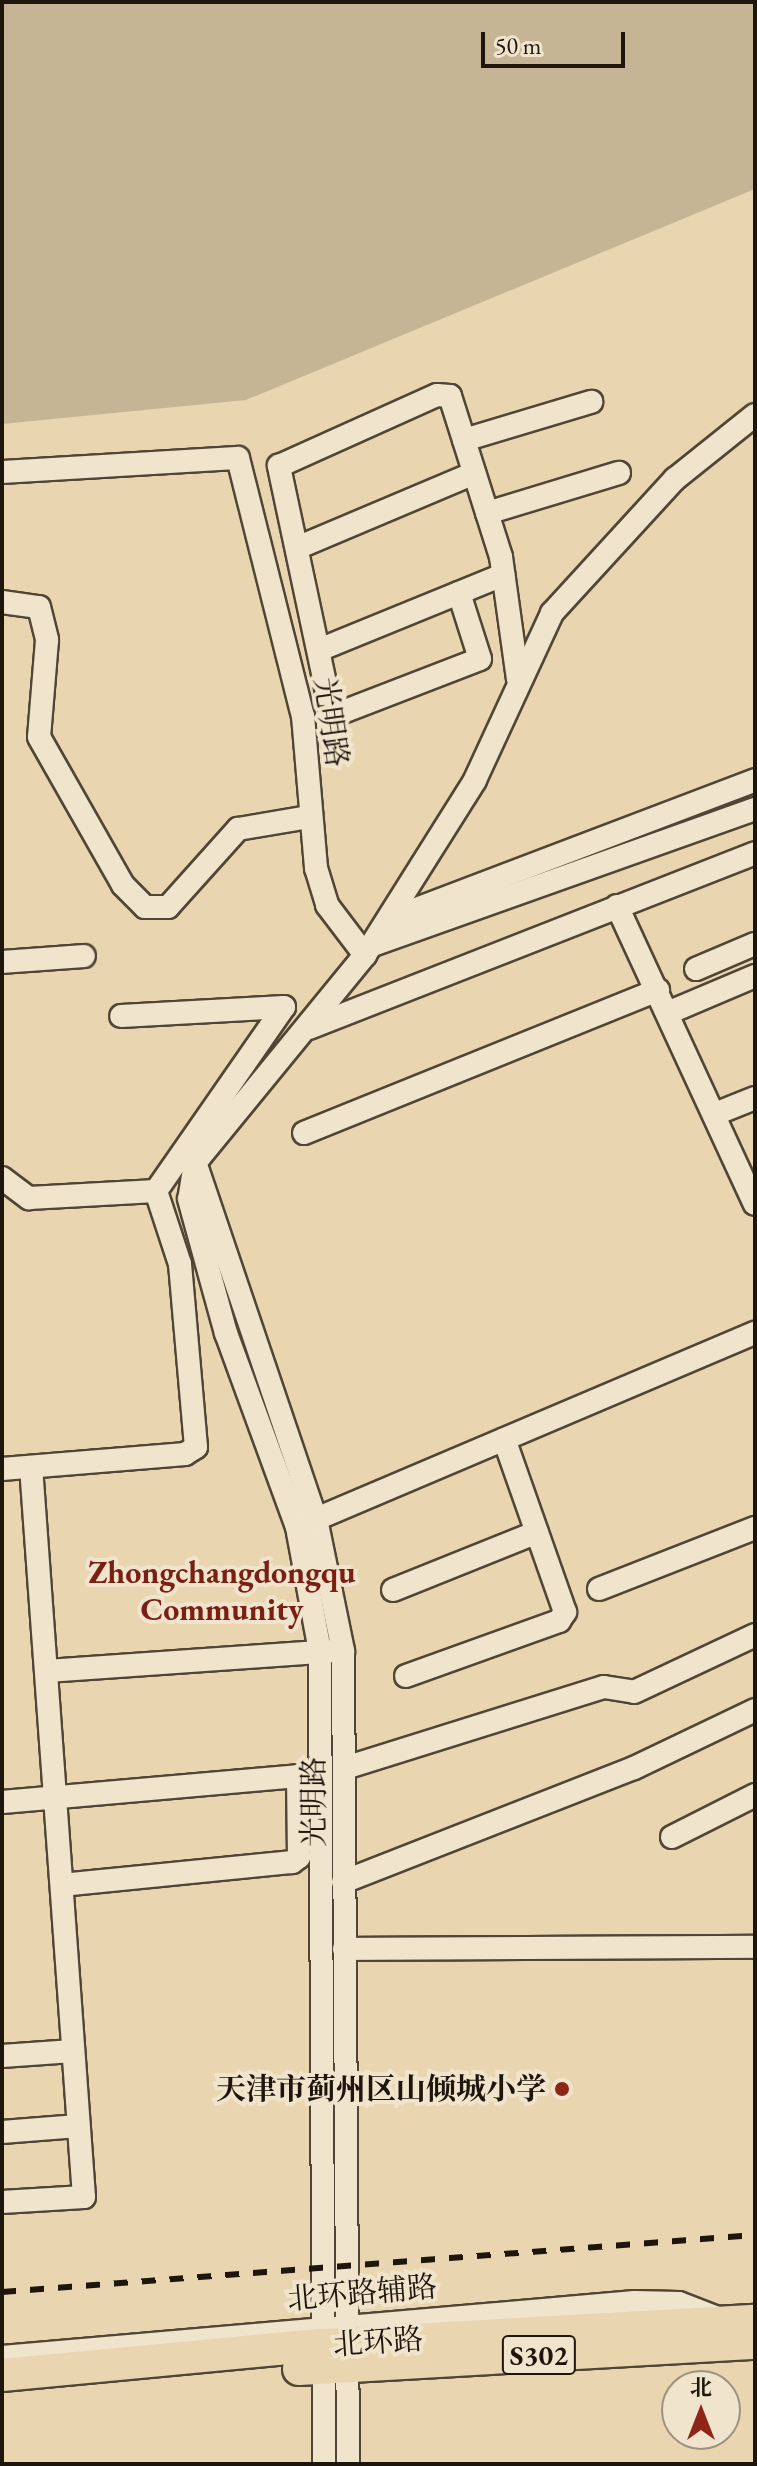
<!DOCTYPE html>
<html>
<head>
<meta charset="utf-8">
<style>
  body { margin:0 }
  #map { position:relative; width:757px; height:2466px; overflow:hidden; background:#e9d6b1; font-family:"EB Garamond","Noto Serif SC",serif }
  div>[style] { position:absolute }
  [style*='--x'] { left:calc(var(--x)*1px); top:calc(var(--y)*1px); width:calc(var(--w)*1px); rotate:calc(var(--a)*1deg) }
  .green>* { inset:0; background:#c6b595 }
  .roads { filter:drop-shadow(2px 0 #514636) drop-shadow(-2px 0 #514636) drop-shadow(0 2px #514636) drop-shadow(0 -2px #514636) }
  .minor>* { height:22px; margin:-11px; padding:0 11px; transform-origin:11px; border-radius:11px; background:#f1e4cc }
  .highway>* { height:32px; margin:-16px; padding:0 16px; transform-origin:16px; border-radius:16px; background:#e9d6b1 }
  .rail>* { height:6px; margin-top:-3px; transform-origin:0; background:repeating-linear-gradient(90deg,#1e160d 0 14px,transparent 0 28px) }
  .dots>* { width:22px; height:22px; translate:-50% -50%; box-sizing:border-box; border:4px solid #f1e4cc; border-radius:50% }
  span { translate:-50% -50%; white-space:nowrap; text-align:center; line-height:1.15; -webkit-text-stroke:8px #f1e4cc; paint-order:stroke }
  .shield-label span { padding:2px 6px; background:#f1e4cc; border:2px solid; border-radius:6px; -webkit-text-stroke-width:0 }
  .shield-label { font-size:28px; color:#1e160d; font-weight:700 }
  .street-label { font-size:30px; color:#1e160d }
  .poi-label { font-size:30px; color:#1e160d; font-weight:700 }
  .right { translate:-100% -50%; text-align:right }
  .neighbourhood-label { font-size:32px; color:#7a1f14; font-weight:700 }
  .frame { position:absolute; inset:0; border:4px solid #1e160d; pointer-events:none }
  .north { position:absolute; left:661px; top:2370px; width:80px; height:80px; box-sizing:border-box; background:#f1e4cc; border:2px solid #9d9280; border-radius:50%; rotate:0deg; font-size:22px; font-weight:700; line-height:32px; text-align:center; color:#1e160d }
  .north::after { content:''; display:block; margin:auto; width:28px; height:36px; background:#8f2418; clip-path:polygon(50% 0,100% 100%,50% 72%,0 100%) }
  .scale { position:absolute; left:481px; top:32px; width:144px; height:36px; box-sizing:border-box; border:4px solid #1e160d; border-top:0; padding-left:10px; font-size:24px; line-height:28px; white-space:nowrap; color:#1e160d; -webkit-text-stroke:6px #f1e4cc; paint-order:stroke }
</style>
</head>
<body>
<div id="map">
  <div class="green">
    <i style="clip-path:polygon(2px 2px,755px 2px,755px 189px,246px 400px,2px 424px)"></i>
  </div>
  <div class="roads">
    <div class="minor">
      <i style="--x:464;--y:440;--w:133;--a:-16.7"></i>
      <i style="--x:2;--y:472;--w:236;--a:-3.4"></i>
      <i style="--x:238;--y:458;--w:266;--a:75.9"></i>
      <i style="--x:303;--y:716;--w:153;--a:85.1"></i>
      <i style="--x:316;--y:868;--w:39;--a:73"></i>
      <i style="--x:327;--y:905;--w:63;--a:52.8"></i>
      <i style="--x:365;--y:955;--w:269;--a:129.3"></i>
      <i style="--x:195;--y:1163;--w:36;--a:99"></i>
      <i style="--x:189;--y:1199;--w:139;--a:74.6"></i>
      <i style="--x:226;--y:1333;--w:207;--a:69.9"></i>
      <i style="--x:297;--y:1527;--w:126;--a:79.5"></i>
      <i style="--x:320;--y:1651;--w:813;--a:89.72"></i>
      <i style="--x:487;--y:513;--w:138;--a:-16.9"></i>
      <i style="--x:299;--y:547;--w:190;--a:-22.9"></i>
      <i style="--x:459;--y:593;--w:69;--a:72.3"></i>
      <i style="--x:480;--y:659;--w:159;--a:158.9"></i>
      <i style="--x:332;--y:716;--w:256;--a:-102"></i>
      <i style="--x:279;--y:466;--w:173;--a:-24.2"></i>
      <i style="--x:437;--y:395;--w:13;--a:4"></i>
      <i style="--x:450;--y:396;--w:169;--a:72.4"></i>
      <i style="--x:501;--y:557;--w:123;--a:82.1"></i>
      <i style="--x:2;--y:602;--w:37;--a:8"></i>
      <i style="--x:39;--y:607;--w:34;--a:76"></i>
      <i style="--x:47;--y:640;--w:97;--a:94.7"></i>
      <i style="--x:39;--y:737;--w:170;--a:60.4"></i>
      <i style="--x:123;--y:885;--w:31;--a:45"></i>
      <i style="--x:145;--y:907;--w:23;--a:0"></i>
      <i style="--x:168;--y:907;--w:105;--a:-48.1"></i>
      <i style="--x:238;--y:829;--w:71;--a:-9.7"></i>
      <i style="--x:319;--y:650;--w:199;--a:-22.2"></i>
      <i style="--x:617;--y:906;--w:328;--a:65.2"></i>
      <i style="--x:390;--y:919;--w:391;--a:-20.8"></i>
      <i style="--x:373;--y:945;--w:405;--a:-19.6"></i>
      <i style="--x:365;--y:955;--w:207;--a:-57.8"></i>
      <i style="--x:475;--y:780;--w:184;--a:-65.2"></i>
      <i style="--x:552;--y:613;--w:182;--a:-47.5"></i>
      <i style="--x:675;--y:479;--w:102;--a:-38.7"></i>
      <i style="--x:2;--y:962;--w:82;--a:-4.2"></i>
      <i style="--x:696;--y:969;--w:64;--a:-23"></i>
      <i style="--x:670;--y:1012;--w:92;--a:-23"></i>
      <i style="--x:309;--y:1028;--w:479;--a:-21.4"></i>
      <i style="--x:715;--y:1114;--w:43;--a:-21.8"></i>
      <i style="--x:304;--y:1133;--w:382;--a:-22"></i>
      <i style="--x:197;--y:1168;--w:371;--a:71.3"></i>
      <i style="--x:316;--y:1519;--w:135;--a:78.4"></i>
      <i style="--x:343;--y:1651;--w:813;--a:89.65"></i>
      <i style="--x:2;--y:1178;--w:34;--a:37"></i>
      <i style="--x:29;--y:1198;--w:127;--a:-3.2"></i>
      <i style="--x:2;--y:1469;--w:184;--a:-4.7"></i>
      <i style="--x:185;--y:1454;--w:13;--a:-32"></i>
      <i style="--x:196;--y:1447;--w:184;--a:-95"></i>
      <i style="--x:180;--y:1264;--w:77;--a:-108.2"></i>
      <i style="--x:156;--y:1191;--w:224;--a:-55.2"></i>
      <i style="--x:284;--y:1007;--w:163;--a:176.8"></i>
      <i style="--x:316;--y:1519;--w:477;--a:-23"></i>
      <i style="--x:599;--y:1589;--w:168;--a:-21.4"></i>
      <i style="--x:393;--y:1590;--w:155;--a:-21.9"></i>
      <i style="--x:47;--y:1671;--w:287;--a:-4"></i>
      <i style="--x:406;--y:1676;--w:163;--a:-19.8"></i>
      <i style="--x:559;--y:1621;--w:11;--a:-56"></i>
      <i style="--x:565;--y:1612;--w:183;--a:-109.4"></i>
      <i style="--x:345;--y:1768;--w:271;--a:-17.4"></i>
      <i style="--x:604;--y:1687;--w:30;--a:9"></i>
      <i style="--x:634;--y:1692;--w:134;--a:-25.2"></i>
      <i style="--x:2;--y:1802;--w:297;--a:-5"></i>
      <i style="--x:298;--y:1776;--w:81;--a:89.3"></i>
      <i style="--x:299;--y:1857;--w:9;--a:144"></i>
      <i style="--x:292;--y:1862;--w:231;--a:174.3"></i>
      <i style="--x:672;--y:1837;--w:93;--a:-26.8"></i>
      <i style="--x:343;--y:1882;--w:313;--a:-21.4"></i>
      <i style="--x:634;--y:1768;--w:134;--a:-25.6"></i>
      <i style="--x:344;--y:1949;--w:411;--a:-0.3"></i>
      <i style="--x:2;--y:2056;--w:71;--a:-4"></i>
      <i style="--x:2;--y:2132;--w:76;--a:-4.5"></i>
      <i style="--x:2;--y:2202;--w:82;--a:-3.5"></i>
      <i style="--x:84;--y:2197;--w:732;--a:-94.15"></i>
      <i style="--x:2;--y:2357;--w:635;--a:-4.97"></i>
      <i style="--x:635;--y:2302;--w:44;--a:1.3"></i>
      <i style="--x:679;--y:2303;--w:47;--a:21.1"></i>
    </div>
    <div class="highway">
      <i style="--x:299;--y:2369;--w:457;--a:-3.3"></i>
      <i style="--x:2;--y:2375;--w:321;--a:-5.4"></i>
      <i style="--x:322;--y:2345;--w:434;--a:-3.2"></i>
    </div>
  </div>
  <div class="rail">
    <i style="--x:2;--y:2292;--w:755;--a:-4.33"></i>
  </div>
  <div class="dots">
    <i style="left:562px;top:2089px;background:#8f2418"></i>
  </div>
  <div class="shield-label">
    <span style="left:539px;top:2355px">S302</span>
  </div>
  <div class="street-label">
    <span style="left:331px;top:722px;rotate:82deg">光明路</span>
    <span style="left:314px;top:1802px;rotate:-90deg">光明路</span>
    <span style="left:362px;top:2293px;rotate:-5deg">北环路辅路</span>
    <span style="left:378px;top:2342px;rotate:-4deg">北环路</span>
  </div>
  <div class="poi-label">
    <span class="right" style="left:546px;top:2089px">天津市蓟州区山倾城小学</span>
  </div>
  <div class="neighbourhood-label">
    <span style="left:222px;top:1591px">Zhongchangdongqu<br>Community</span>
  </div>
  <div class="frame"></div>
  <div class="north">北</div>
  <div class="scale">50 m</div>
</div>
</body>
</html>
